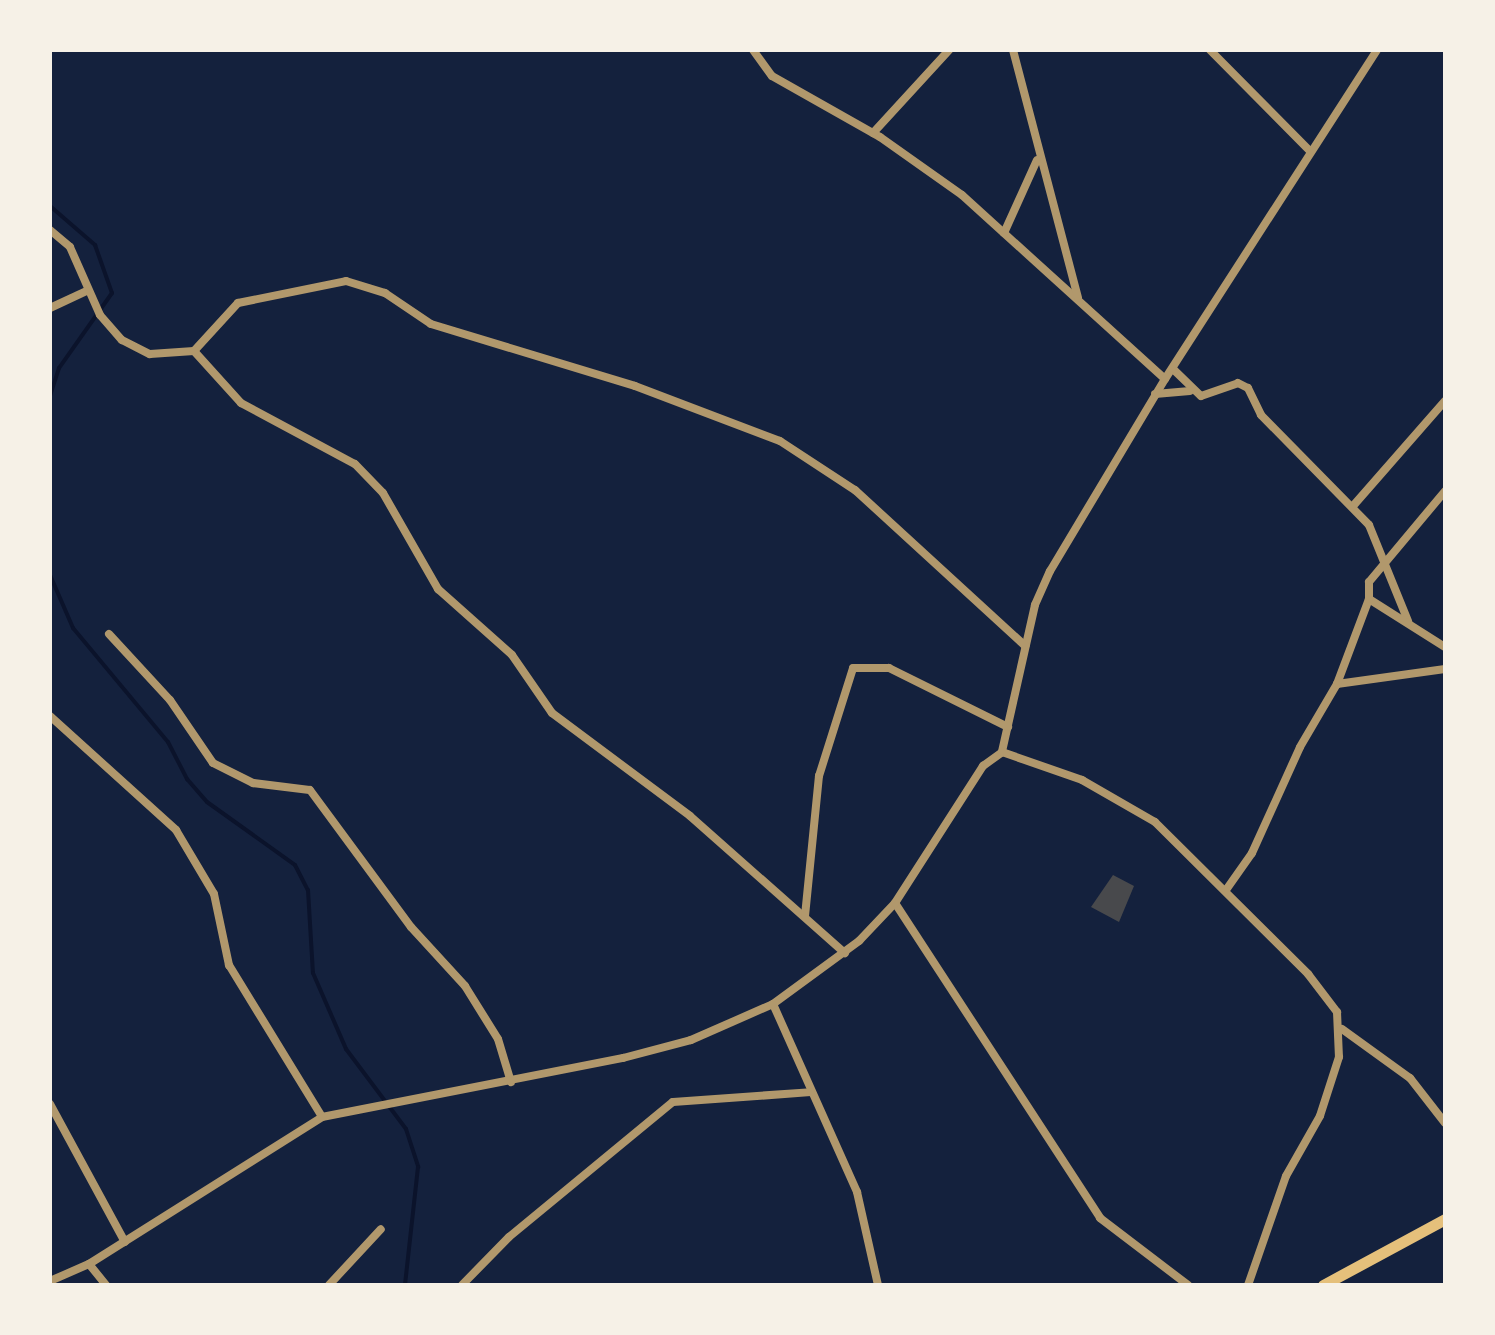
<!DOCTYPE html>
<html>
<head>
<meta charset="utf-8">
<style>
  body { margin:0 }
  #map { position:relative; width:1495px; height:1335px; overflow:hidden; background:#14213d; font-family:"Sofia Sans Condensed",sans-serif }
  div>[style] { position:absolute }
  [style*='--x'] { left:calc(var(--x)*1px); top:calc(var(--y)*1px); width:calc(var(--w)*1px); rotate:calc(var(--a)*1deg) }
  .stream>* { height:4px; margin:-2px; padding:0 2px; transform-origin:2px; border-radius:2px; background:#0b132b }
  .building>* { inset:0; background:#48494c }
  .minor>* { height:8px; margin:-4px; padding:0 4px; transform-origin:4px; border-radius:4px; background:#b1986c }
  .primary>* { height:11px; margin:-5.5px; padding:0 5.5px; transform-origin:5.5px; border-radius:5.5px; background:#e5c07b }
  span { translate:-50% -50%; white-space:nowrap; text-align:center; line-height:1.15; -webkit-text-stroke:10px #f6f1e7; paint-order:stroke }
  .frame { position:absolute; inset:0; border:52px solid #f6f1e7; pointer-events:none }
</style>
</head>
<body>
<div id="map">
  <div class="stream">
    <i style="--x:50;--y:206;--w:60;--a:40.9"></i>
    <i style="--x:95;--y:245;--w:51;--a:70.5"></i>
    <i style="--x:112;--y:293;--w:92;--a:125.2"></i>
    <i style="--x:59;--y:368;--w:29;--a:108"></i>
    <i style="--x:50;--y:575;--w:58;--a:66.5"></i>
    <i style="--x:73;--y:628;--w:148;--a:50.2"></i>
    <i style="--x:168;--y:742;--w:42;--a:62.8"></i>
    <i style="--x:187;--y:779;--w:30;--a:49"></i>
    <i style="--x:207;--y:802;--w:108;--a:35.6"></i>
    <i style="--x:295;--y:865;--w:28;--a:63"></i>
    <i style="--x:308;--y:890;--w:83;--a:86.6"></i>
    <i style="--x:313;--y:973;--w:83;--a:66.5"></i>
    <i style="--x:346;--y:1049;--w:100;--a:53.1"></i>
    <i style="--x:406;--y:1129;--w:40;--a:72"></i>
    <i style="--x:418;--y:1167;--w:119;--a:96.3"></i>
  </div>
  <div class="building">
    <i style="clip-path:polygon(1113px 875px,1134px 886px,1119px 922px,1091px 907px)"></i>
  </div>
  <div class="minor">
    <i style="--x:753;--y:50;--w:32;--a:54"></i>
    <i style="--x:772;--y:76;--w:124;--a:29.5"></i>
    <i style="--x:880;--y:137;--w:100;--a:35.3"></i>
    <i style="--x:962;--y:195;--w:274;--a:42.2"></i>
    <i style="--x:1165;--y:379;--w:224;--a:120.9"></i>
    <i style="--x:1050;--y:571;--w:37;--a:114"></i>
    <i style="--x:1035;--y:605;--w:151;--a:102.7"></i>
    <i style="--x:1013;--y:50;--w:256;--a:75.3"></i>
    <i style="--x:1210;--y:50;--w:141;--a:45.3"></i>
    <i style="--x:873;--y:133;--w:113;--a:-47.5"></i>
    <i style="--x:50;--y:230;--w:26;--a:40"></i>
    <i style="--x:70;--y:247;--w:74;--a:66.2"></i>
    <i style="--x:100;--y:315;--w:33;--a:49"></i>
    <i style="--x:122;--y:340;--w:31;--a:27"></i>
    <i style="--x:150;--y:354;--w:44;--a:-3.9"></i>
    <i style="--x:194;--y:351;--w:65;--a:-47.5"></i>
    <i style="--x:238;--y:303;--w:110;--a:-11.5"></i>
    <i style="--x:346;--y:281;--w:41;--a:17.1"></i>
    <i style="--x:385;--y:293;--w:55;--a:34"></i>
    <i style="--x:431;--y:324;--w:213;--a:16.9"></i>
    <i style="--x:635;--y:386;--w:155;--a:20.8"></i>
    <i style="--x:780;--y:441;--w:90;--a:33.2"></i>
    <i style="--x:855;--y:490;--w:231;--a:42.5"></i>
    <i style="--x:1004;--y:233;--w:80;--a:-65.7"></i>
    <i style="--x:50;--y:308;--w:40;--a:-25"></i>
    <i style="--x:194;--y:351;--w:70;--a:47.9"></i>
    <i style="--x:241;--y:403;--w:129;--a:28.2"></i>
    <i style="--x:355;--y:464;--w:40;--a:46"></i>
    <i style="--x:383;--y:493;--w:111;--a:60.2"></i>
    <i style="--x:438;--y:589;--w:99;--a:41.7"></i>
    <i style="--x:512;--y:655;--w:70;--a:55.4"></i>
    <i style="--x:552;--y:713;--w:172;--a:36.7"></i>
    <i style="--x:690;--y:816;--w:207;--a:41.5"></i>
    <i style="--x:1173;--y:369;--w:39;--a:44"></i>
    <i style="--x:1201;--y:396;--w:39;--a:-19"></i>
    <i style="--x:1238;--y:383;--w:11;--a:27"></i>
    <i style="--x:1248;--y:388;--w:30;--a:64"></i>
    <i style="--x:1261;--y:415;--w:154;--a:45.5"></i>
    <i style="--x:1369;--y:525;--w:104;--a:67.9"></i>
    <i style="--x:1165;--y:379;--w:391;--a:-57.2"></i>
    <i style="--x:1155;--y:394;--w:35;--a:-5"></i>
    <i style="--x:1353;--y:506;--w:140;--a:-48.8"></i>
    <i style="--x:1369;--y:599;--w:90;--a:32.3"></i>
    <i style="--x:109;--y:634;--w:90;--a:47.3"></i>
    <i style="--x:170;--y:700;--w:76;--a:55.7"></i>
    <i style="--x:213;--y:763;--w:45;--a:26.6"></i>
    <i style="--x:253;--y:783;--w:57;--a:7"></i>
    <i style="--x:310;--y:790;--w:170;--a:53.6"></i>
    <i style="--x:411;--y:927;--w:80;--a:47.5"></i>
    <i style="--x:465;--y:986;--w:62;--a:58.1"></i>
    <i style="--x:498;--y:1039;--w:45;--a:73.2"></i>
    <i style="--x:1337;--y:684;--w:109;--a:-7.9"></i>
    <i style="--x:50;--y:716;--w:170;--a:42.1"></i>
    <i style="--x:176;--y:830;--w:74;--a:59.3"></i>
    <i style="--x:214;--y:894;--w:73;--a:78.1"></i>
    <i style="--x:229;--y:965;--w:178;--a:58.5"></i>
    <i style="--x:1226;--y:890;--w:45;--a:-54.9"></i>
    <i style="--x:1252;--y:853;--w:116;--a:-65.6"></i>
    <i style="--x:1300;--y:747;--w:73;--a:-59.6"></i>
    <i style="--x:1337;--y:684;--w:91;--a:-69.4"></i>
    <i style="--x:1369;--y:599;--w:17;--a:-90"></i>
    <i style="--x:1369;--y:582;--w:119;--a:-50.1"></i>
    <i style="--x:895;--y:903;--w:376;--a:56.9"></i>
    <i style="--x:1100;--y:1218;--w:111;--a:37.3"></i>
    <i style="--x:805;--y:916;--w:141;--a:-84.3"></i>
    <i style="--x:819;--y:776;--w:113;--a:-72.5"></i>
    <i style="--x:853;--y:668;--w:36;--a:0"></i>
    <i style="--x:889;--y:668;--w:133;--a:26.4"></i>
    <i style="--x:773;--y:1004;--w:206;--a:65.9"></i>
    <i style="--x:857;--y:1192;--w:95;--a:77.3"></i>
    <i style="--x:1342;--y:1029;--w:84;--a:35.8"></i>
    <i style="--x:1410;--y:1078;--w:57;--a:52.1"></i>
    <i style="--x:50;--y:1104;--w:157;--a:61.5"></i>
    <i style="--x:89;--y:1264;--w:27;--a:51"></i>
    <i style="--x:50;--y:1281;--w:43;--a:-23.6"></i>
    <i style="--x:89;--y:1264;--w:275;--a:-32.2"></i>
    <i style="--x:322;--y:1117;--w:307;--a:-11.1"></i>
    <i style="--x:623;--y:1058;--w:70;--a:-14.8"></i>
    <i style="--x:691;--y:1040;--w:90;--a:-23.7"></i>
    <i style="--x:773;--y:1004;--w:107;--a:-36.2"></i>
    <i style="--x:859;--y:941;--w:52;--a:-46.5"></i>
    <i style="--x:895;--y:903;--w:163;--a:-57.3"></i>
    <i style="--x:983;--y:766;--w:24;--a:-36"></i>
    <i style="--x:1002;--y:752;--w:85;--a:19.3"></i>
    <i style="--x:1082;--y:780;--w:84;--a:29.9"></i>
    <i style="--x:1155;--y:822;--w:216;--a:44.8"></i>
    <i style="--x:1308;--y:974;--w:48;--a:52.7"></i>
    <i style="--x:1337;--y:1012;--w:45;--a:87.5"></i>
    <i style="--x:1339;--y:1057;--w:62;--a:107.9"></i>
    <i style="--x:1320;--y:1116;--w:69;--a:119.5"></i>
    <i style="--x:1286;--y:1176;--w:115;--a:109.2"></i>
    <i style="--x:329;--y:1285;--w:76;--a:-47.1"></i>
    <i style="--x:462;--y:1285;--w:67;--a:-45.6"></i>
    <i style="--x:509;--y:1237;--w:212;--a:-39.5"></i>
    <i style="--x:673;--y:1102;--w:138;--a:-4.1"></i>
  </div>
  <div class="primary">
    <i style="--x:1323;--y:1285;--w:139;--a:-28.4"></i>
  </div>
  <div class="frame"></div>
</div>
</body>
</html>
